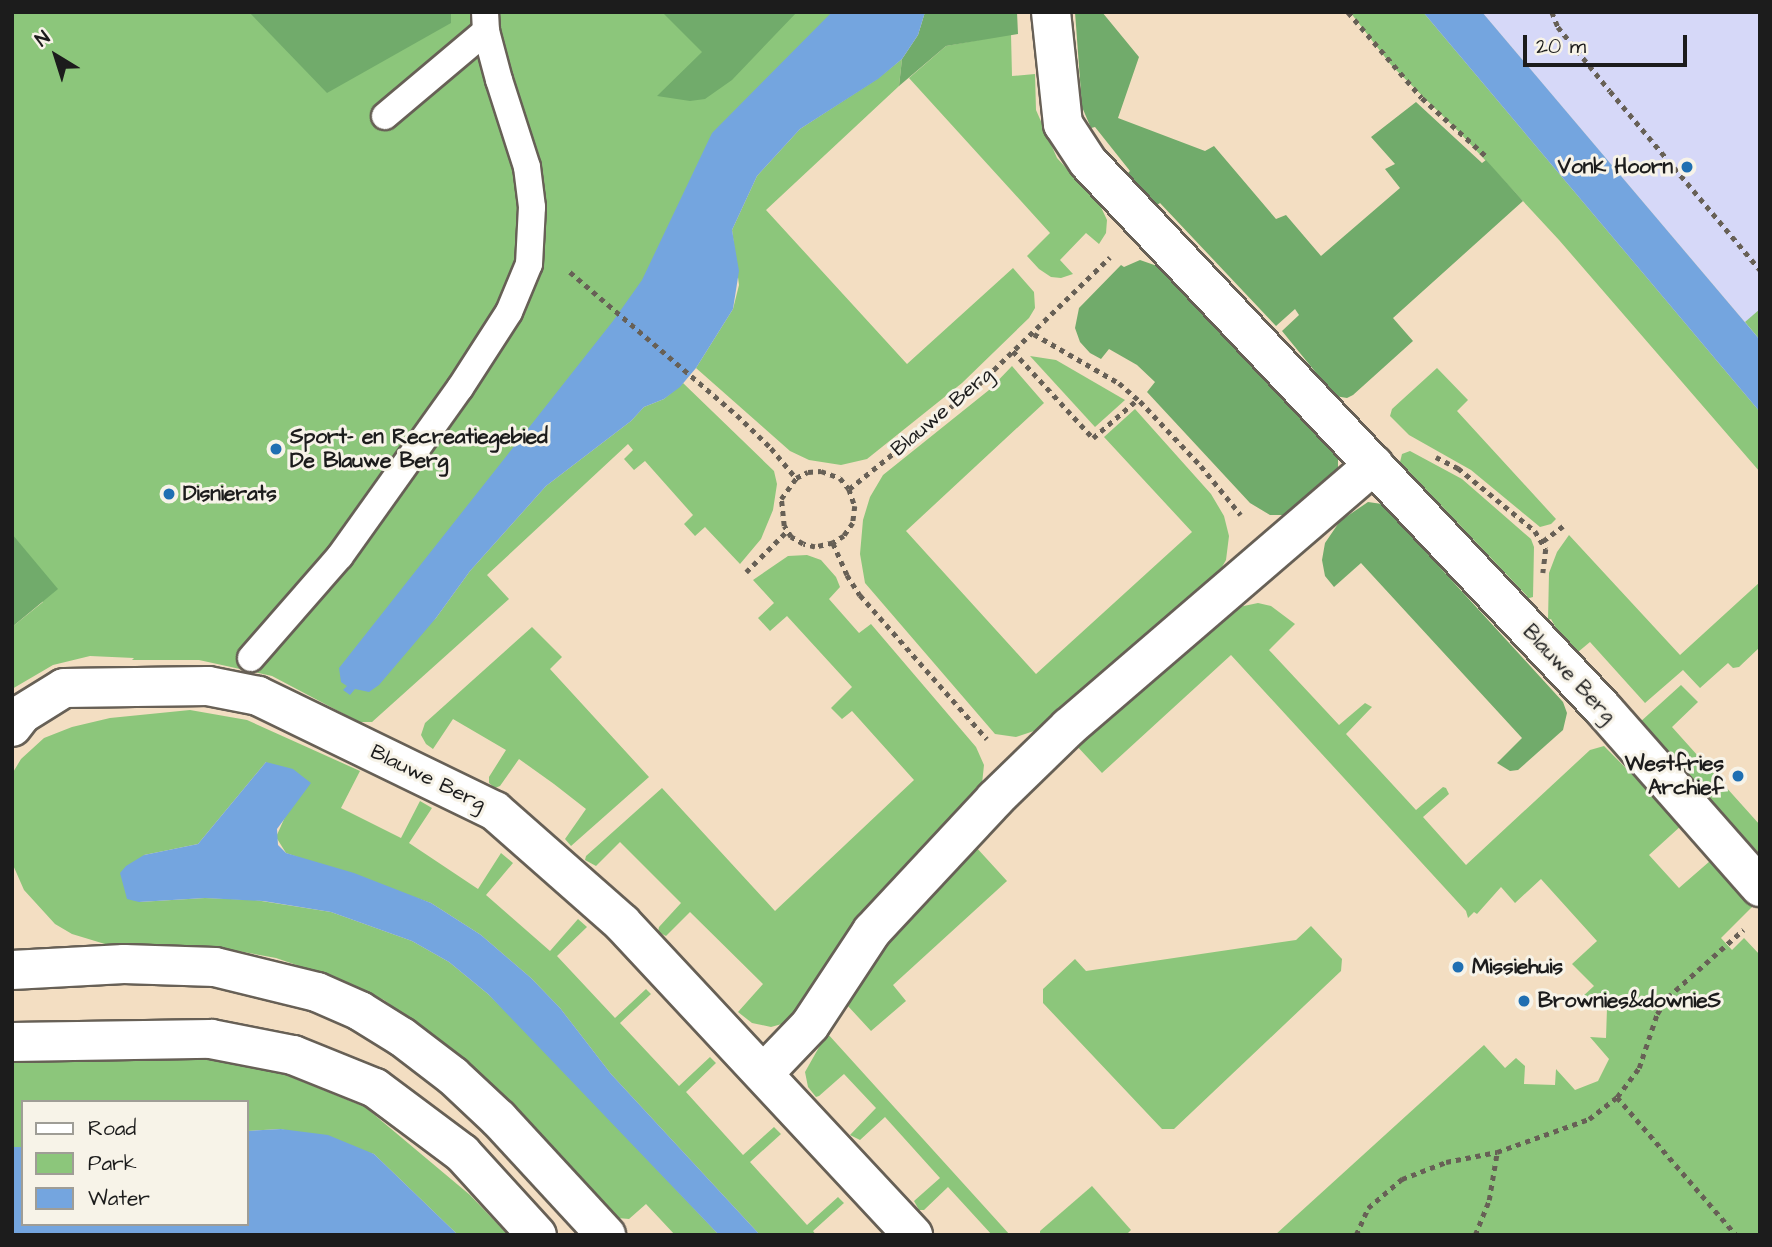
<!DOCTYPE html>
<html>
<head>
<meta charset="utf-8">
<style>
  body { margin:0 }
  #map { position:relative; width:1772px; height:1247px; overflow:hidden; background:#f3dec2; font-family:"Architects Daughter",sans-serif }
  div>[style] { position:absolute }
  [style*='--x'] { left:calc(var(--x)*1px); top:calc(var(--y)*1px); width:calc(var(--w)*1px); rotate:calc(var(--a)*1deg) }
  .built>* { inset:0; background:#d6d8f8 }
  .green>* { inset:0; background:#8cc67b }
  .forest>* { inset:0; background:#71ab6b }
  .water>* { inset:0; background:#74a5df }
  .path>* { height:4.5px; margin-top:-2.25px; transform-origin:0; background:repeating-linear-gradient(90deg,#676056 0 5px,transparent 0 10px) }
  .roads { filter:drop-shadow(2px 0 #676056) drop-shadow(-2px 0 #676056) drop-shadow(0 2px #676056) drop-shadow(0 -2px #676056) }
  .service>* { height:26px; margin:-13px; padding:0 13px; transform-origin:13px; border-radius:13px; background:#fff }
  .minor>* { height:38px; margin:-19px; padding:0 19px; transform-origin:19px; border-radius:19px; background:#fff }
  .tertiary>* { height:38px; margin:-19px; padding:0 19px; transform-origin:19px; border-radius:19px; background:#fff }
  .dots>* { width:19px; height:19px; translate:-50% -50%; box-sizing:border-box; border:4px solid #f7f3e8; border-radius:50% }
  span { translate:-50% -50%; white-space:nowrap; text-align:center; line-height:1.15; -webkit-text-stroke:6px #f7f3e8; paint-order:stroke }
  .poi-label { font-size:21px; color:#1c1c1c; font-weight:700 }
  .right { translate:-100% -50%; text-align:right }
  .left { translate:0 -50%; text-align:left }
  .street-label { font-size:21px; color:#1c1c1c }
  .frame { position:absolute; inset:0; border:14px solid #1c1c1c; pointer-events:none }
  .legend { position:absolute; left:21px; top:1100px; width:228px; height:126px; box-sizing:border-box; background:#f7f3e8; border:2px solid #9f9d96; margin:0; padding:9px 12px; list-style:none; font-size:21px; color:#1c1c1c }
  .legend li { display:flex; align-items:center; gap:14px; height:35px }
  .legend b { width:35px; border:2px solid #9f9d96 }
  .north { position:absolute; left:21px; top:21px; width:70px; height:70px; -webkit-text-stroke:5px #f7f3e8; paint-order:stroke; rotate:322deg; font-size:19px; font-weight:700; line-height:28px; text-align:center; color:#1c1c1c }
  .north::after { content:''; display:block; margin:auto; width:24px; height:32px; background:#1c1c1c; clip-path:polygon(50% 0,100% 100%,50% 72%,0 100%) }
  .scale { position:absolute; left:1523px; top:35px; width:164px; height:32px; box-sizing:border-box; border:4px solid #1c1c1c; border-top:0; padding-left:9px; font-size:21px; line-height:24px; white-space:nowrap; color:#1c1c1c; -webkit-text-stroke:5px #f7f3e8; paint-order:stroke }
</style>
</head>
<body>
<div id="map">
  <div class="built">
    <i style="clip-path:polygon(1482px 12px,1760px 12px,1760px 340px,1745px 322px)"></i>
  </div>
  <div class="green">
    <i style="clip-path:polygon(12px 12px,854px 12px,634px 333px,355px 689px,436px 618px,470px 571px,546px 486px,631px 421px,644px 407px,664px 399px,683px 383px,774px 471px,777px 484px,773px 510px,761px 539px,740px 564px,705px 527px,695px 536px,684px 524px,693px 515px,645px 461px,634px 470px,624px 459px,633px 450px,628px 444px,487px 575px,509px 599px,372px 722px,359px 722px,272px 676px,199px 660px,132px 660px,134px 658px,90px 656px,53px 665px,12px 689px,12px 627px,43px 602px,12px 566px)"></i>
    <i style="clip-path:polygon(1350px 12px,1423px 12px,1760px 412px,1760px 472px,1559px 240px,1459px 132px,1391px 65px)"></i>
    <i style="clip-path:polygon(1011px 34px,1012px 76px,1035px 74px,1036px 110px,1057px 158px,1100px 205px,1107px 220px,1106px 233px,1099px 244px,1086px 233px,1060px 260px,1073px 274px,1061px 278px,1051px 277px,1039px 269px,1027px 256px,1050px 233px,909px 78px,946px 46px)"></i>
    <i style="clip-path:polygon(902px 59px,899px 86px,766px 210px,907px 364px,1013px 268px,1034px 292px,1035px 308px,1029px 318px,962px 383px,867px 459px,841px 465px,809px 460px,790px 451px,696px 368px,733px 309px,739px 285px,732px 230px,757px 176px,800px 129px,877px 79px)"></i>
    <i style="clip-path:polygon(1760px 309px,1760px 340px,1745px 322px)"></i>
    <i style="clip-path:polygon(1030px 356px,1056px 360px,1125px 400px,1095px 427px)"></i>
    <i style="clip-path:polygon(1012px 366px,1044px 403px,906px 531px,1036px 674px,1192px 532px,1104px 437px,1135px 409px,1211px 494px,1224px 516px,1229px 536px,1226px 560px,1214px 581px,1201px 588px,1037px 730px,1016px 737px,995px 734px,865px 583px,860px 554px,863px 520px,870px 497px,883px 475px,989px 390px)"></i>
    <i style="clip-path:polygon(1437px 368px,1468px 400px,1457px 411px,1556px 519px,1551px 524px,1540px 527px,1471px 470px,1409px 435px,1390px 416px,1392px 409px)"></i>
    <i style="clip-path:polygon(1410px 451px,1462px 479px,1531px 539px,1534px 547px,1533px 597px,1526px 599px,1527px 596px,1400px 462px,1402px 454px)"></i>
    <i style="clip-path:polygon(1569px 535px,1680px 655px,1760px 582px,1760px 647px,1739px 667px,1733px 668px,1728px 663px,1700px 688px,1683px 670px,1645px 703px,1590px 642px,1578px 652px,1557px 630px,1551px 619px,1548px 620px,1549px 573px,1557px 552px)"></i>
    <i style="clip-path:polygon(807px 555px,821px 560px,836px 577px,840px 587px,829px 599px,859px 633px,871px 624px,976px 747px,984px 765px,982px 784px,865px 909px,789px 1022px,771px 1027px,752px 1023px,738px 1012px,763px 984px,690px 912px,666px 936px,658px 932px,659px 927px,681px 903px,620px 842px,596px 866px,585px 860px,586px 856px,662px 788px,775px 911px,914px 780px,852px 711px,842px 719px,831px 708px,852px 687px,787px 616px,770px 631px,758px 618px,774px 603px,753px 580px,788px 556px)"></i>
    <i style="clip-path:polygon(1258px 603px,1271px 606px,1295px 624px,1269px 650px,1339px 725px,1365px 703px,1372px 707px,1346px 734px,1416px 810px,1443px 787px,1446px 788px,1449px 794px,1423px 817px,1466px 865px,1590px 750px,1604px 746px,1682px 825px,1649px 855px,1679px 888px,1710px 861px,1752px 907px,1721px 938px,1732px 950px,1744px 938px,1760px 955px,1760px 1235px,1275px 1235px,1484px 1045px,1505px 1068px,1516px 1058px,1525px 1066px,1524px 1084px,1555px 1085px,1556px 1069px,1575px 1090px,1598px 1081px,1609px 1059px,1590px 1037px,1606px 1038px,1607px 1008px,1590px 1007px,1581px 998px,1594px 986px,1572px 964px,1597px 941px,1541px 879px,1515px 903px,1501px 887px,1477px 914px,1474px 912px,1468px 918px,1466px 911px,1231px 655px,1102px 773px,1075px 744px,1227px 614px,1239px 607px)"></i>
    <i style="clip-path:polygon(532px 627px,562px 657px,550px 669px,649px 777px,571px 846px,565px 839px,586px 809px,554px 784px,519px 759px,500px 786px,495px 788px,489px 783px,489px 777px,506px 750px,453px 719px,433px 749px,426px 744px,421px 735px,425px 723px)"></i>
    <i style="clip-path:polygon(1681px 685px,1698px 702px,1672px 727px,1760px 825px,1760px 854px,1639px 723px)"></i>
    <i style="clip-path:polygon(190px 710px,247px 720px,360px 771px,341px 808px,401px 838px,420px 801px,432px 808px,409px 843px,478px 889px,501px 853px,513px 863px,486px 895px,550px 951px,578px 919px,587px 927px,557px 956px,615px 1018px,646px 989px,651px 994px,620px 1023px,679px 1086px,710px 1057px,716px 1063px,686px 1092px,743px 1155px,774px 1127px,781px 1134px,750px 1162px,807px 1225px,838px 1197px,844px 1203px,813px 1231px,816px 1235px,760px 1235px,611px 1074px,560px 1008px,531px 978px,481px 935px,431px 903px,286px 853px,276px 837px,285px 817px,266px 762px,198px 844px,144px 855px,139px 902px,205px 898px,255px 900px,331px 912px,412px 941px,449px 962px,488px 994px,538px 1043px,719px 1235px,675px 1235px,646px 1204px,629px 1219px,607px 1217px,444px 1045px,384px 1000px,349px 983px,276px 958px,238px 951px,196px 946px,105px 944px,72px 934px,55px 924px,24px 890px,13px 865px,12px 774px,21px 759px,44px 738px,72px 727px,110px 718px)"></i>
    <i style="clip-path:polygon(975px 846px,1007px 881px,893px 985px,906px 1001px,871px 1031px,847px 1005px,890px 941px)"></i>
    <i style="clip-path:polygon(1311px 926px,1342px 959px,1341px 971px,1174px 1129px,1162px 1129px,1043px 1003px,1043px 989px,1075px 959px,1086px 971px,1296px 940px)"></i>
    <i style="clip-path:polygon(827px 1033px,1010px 1235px,992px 1235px,948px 1187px,924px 1210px,919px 1210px,914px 1201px,940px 1178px,885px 1117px,860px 1140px,850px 1135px,876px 1108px,844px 1074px,819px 1096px,816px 1097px,808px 1087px,805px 1072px)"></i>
    <i style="clip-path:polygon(12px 1055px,208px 1058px,281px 1073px,365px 1107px,470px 1195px,508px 1235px,458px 1235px,374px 1154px,281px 1129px,247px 1131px,247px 1102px,23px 1102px,23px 1147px,12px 1147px)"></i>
    <i style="clip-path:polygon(1092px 1186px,1131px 1230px,1126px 1235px,1040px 1235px,1040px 1231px)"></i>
  </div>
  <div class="forest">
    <i style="clip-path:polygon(249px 12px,451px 12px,451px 23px,327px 93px)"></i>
    <i style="clip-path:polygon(662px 12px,797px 12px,732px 80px,705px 99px,690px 101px,657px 96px,702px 52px)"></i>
    <i style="clip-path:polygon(925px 12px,1017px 12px,1018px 34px,946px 46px,899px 86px,902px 59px,918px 35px)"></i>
    <i style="clip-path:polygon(1075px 12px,1102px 12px,1139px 57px,1118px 118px,1205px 151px,1214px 146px,1276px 219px,1286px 215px,1321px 256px,1400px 188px,1385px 169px,1395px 164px,1371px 137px,1416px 102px,1482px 163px,1486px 160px,1523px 201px,1393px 318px,1413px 341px,1353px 395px,1347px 398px,1335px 396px,1282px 331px,1299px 315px,1295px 309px,1276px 326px,1160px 203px,1157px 205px,1127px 174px,1130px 171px,1095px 127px,1091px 128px,1082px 107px)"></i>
    <i style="clip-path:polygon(1140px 260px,1160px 267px,1338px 457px,1338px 475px,1291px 515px,1270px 515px,1250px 503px,1147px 392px,1155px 382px,1137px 365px,1109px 349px,1101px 359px,1090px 353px,1080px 342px,1075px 328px,1079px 308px,1121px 265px,1124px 267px)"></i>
    <i style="clip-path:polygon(1368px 502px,1382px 504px,1563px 702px,1567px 713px,1563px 730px,1518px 770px,1510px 771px,1497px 763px,1522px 738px,1361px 563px,1334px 587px,1325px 576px,1322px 560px,1325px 543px,1340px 521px)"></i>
    <i style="clip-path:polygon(12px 534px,58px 589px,12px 627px)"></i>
  </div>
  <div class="water">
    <i style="clip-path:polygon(832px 12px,925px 12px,918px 35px,902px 59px,878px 79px,800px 129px,757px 176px,732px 230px,739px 271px,733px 309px,696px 368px,680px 387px,664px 399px,644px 407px,631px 421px,546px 486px,470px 571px,436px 618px,379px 685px,369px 692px,355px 689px,350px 695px,343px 690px,347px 686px,341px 682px,339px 668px,613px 321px,642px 280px,712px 133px)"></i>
    <i style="clip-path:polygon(1423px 12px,1482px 12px,1760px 340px,1760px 412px)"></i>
    <i style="clip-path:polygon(266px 762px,293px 769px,311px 783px,277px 829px,278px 845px,286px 853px,354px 873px,431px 903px,481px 935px,531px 978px,560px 1008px,611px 1074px,760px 1235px,719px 1235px,488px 994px,449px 962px,412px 941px,331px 912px,263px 901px,205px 898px,139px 902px,127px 899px,120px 873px,126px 866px,144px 855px,198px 844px)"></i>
    <i style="clip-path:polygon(281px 1129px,328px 1135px,374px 1154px,458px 1235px,12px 1235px,12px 1147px,23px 1147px,23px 1224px,247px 1224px,247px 1131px)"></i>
  </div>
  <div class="path">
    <i style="--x:1348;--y:12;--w:113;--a:49.3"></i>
    <i style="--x:1422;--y:98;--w:88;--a:42.2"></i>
    <i style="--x:1552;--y:12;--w:16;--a:68"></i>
    <i style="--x:1558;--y:27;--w:82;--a:50.9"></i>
    <i style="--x:1610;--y:91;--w:234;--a:50"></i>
    <i style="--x:570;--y:272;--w:220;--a:40.6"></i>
    <i style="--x:737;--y:415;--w:47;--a:44.1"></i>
    <i style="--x:771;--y:448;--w:39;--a:50"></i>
    <i style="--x:1034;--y:334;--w:98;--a:30"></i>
    <i style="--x:1119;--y:383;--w:28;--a:41"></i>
    <i style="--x:1140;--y:401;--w:89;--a:46.8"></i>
    <i style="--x:1201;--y:466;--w:63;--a:50.8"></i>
    <i style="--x:1013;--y:351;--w:118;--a:47.4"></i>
    <i style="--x:1093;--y:438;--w:60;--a:-40.9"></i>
    <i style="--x:1436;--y:457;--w:25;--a:27"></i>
    <i style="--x:1458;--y:468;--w:99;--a:39.3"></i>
    <i style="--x:1535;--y:531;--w:21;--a:59"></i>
    <i style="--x:1546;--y:549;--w:24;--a:97"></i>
    <i style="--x:849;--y:489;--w:18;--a:71"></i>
    <i style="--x:855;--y:506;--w:17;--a:97"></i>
    <i style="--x:853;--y:523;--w:16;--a:125"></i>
    <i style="--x:844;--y:536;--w:13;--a:148"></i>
    <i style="--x:833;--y:543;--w:18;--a:167"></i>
    <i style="--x:815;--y:547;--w:12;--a:-166"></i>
    <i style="--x:803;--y:544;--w:14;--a:-150"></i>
    <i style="--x:791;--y:537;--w:13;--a:-122"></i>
    <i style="--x:784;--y:526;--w:27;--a:-96"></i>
    <i style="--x:781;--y:499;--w:26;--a:-54"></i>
    <i style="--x:796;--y:478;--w:13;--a:-27"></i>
    <i style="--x:808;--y:472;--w:13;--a:-4"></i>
    <i style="--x:821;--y:471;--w:20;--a:20"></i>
    <i style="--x:840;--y:478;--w:14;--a:51"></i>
    <i style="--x:849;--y:489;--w:167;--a:-38.9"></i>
    <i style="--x:979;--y:384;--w:182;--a:-44.1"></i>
    <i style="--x:1543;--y:541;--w:25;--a:-37"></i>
    <i style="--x:833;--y:543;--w:35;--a:66"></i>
    <i style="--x:847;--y:575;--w:24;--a:57"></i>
    <i style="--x:860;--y:595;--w:192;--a:48.6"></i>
    <i style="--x:746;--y:572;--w:58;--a:-45"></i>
    <i style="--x:1617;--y:1097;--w:182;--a:49.2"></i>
    <i style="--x:1356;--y:1235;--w:30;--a:-66"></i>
    <i style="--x:1368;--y:1208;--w:45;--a:-40.5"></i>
    <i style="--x:1402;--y:1179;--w:47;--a:-21.1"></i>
    <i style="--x:1446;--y:1162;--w:52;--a:-11.1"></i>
    <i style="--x:1497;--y:1152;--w:98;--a:-19.7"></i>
    <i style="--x:1589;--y:1119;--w:36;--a:-38"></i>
    <i style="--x:1617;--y:1097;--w:36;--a:-53"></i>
    <i style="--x:1639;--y:1068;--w:57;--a:-71.6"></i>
    <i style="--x:1657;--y:1014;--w:20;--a:-57"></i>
    <i style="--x:1668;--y:997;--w:101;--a:-41.8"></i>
    <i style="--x:1475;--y:1235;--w:38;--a:-68"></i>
    <i style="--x:1489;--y:1200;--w:49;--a:-80.5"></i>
  </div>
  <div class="roads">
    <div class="service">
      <i style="--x:385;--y:116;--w:132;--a:-40.1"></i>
      <i style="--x:251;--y:658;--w:135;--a:-48.9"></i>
      <i style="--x:340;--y:556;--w:206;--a:-54.5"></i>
      <i style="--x:460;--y:388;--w:90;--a:-57.2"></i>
      <i style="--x:509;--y:312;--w:52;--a:-67.4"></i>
      <i style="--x:529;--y:264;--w:57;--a:-87"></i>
      <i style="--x:532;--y:207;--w:40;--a:-97.1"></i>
      <i style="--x:527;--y:167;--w:91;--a:-107.8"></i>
      <i style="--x:499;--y:80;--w:51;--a:-104.9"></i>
      <i style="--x:486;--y:31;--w:19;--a:-93"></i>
    </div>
    <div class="minor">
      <i style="--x:1051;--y:12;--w:113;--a:83.9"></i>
      <i style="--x:1063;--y:124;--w:45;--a:56.7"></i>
      <i style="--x:1088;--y:162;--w:753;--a:46.72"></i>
      <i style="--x:1604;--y:710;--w:236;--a:48.6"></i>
      <i style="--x:12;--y:727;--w:16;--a:-52"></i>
      <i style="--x:22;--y:714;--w:49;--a:-31.8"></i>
      <i style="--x:64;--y:688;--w:144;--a:-0.8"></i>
      <i style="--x:208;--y:686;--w:51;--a:11.3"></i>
      <i style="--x:258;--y:696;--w:263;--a:25.9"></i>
      <i style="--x:495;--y:811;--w:169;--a:41.4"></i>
      <i style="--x:622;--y:923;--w:427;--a:47"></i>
      <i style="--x:764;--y:1073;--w:66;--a:-46.2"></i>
      <i style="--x:810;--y:1025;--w:113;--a:-56.6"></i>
      <i style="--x:872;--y:931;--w:180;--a:-47"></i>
      <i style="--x:995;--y:799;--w:103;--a:-44.2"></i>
      <i style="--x:1069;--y:727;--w:402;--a:-40.7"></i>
    </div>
    <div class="tertiary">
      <i style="--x:12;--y:970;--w:112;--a:-3.1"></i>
      <i style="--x:124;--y:964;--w:91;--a:1.9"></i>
      <i style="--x:215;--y:967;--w:105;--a:13.8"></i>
      <i style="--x:317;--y:992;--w:47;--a:23.8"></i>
      <i style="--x:360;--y:1011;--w:49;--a:31.8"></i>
      <i style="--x:402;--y:1037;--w:64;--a:37.4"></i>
      <i style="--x:453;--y:1076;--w:63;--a:43.1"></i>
      <i style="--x:499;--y:1119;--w:158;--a:47.3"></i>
      <i style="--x:12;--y:1042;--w:199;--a:-0.9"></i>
      <i style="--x:211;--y:1039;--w:84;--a:11"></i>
      <i style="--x:293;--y:1055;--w:88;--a:21.9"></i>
      <i style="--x:375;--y:1088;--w:109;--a:36.8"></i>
      <i style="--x:462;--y:1153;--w:111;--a:47.6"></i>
    </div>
  </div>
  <div class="dots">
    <i style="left:1687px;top:167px;background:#1f6fb2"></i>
    <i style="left:276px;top:449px;background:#1f6fb2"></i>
    <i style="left:169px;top:494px;background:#1f6fb2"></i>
    <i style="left:1738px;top:776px;background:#1f6fb2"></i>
    <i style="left:1458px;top:967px;background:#1f6fb2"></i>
    <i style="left:1524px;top:1001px;background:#1f6fb2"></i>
  </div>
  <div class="poi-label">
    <span class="right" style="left:1673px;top:167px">Vonk Hoorn</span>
    <span class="left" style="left:290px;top:449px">Sport- en Recreatiegebied<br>De Blauwe Berg</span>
    <span class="left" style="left:183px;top:494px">Disnierats</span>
    <span class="right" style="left:1724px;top:776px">Westfries<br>Archief</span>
    <span class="left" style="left:1472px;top:967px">Missiehuis</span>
    <span class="left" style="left:1538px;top:1001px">Brownies&amp;downieS</span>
  </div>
  <div class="street-label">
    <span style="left:942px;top:412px;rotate:-40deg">Blauwe Berg</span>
    <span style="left:1569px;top:674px;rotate:47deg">Blauwe Berg</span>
    <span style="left:428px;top:778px;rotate:26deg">Blauwe Berg</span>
  </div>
  <div class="frame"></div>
  <ul class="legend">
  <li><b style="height:9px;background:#fff"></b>Road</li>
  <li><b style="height:19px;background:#8cc67b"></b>Park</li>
  <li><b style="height:19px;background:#74a5df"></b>Water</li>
  </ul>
  <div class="north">N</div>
  <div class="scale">20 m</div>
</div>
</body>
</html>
